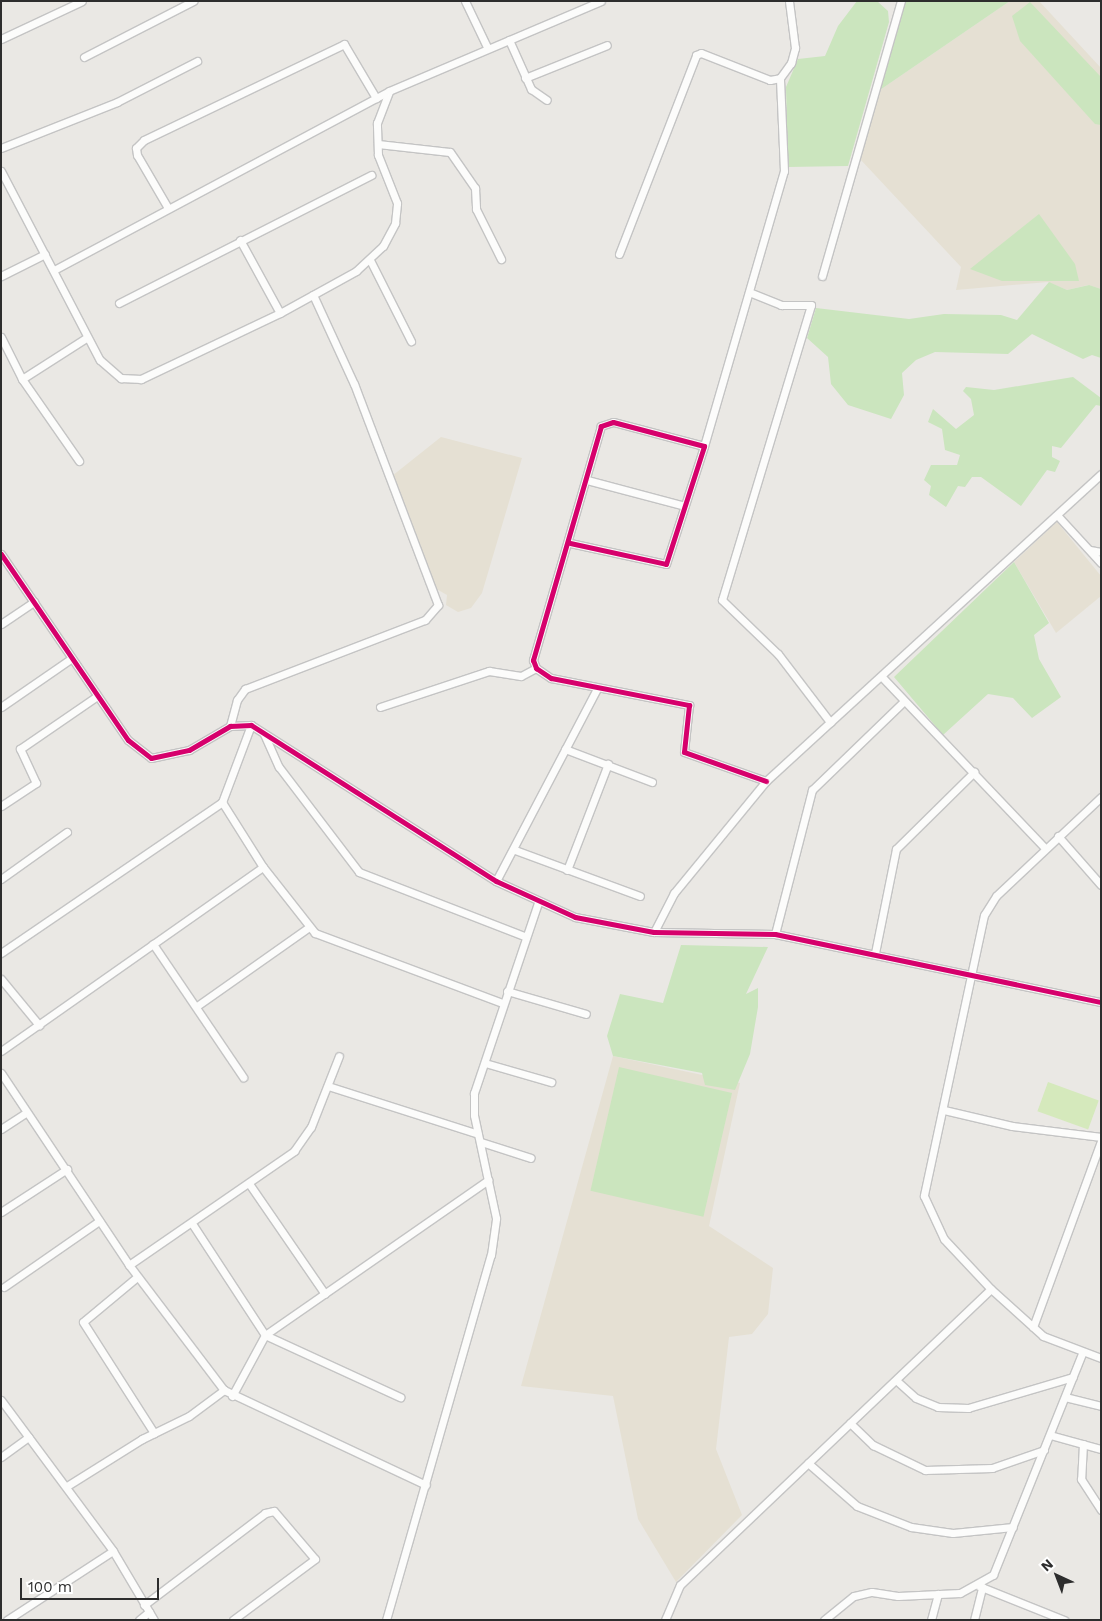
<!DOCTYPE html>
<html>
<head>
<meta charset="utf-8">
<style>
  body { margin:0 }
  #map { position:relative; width:1102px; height:1621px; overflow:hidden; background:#eae8e4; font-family:"Work Sans",sans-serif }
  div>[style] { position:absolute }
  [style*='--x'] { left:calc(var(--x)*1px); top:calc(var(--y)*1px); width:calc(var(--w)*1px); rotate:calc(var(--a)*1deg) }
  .education>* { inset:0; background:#e5e0d3 }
  .green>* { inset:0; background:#cbe5be; transform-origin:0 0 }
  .pitch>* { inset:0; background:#d5e9bc; transform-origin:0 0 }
  .roads { filter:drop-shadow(1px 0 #c4c4c4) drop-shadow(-1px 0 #c4c4c4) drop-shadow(0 1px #c4c4c4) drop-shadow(0 -1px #c4c4c4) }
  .minor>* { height:7px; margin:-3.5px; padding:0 3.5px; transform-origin:3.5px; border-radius:3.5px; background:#fcfcfb }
  .cycleway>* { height:5px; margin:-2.5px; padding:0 2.5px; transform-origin:2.5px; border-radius:2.5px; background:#d6006c }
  span { translate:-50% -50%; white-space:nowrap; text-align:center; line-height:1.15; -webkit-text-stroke:4px #fff; paint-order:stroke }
  .frame { position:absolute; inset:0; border:2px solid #2d2d2d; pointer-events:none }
  .north { position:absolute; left:1032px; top:1551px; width:50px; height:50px; -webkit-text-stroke:4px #fff; paint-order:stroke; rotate:317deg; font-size:14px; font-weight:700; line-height:20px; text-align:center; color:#2d2d2d }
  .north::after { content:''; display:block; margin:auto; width:18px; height:22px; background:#2d2d2d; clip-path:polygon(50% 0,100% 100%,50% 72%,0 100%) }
  .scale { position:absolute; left:20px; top:1578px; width:139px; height:22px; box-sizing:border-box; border:2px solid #2d2d2d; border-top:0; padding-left:6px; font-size:15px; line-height:18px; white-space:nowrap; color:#2d2d2d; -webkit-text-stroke:4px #fff; paint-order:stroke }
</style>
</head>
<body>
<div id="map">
  <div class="education">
    <i style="clip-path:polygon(1010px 1px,1039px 1px,1101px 68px,1101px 289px,1088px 285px,1067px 290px,1048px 282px,956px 290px,961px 267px,860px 159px,877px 92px)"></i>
    <i style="clip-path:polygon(441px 437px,522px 458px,482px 593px,471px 608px,458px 612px,446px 605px,447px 595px,433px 587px,392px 476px)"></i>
    <i style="clip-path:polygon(1057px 522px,1101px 576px,1101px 596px,1056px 633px,1014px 562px)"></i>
    <i style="clip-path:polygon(613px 1056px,740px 1083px,709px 1226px,773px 1268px,768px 1314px,752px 1334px,729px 1337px,716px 1449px,742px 1515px,676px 1582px,638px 1519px,613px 1396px,521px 1386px)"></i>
  </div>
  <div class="green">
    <i style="clip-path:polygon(857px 1px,877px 1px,888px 11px,889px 22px,848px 166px,788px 167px,786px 87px,798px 59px,825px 56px,838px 26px)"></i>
    <i style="clip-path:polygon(905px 1px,1010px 1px,877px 92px)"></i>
    <i style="clip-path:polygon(1030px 2px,1101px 77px,1101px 125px,1095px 124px,1020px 41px,1012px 16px)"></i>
    <i style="clip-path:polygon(1039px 214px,1075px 264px,1079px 281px,1002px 281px,970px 269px)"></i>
    <i style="clip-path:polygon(1049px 282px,1067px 290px,1089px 285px,1101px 289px,1101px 358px,1092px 355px,1083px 359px,1032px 334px,1008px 354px,935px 352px,916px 360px,902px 373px,904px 395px,891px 419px,848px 405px,831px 384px,828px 357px,807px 338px,816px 308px,909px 319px,944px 314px,1001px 315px,1017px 320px)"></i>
    <i style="clip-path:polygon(1073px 377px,1101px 398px,1101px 406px,1096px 405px,1061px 448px,1052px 446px,1052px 457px,1060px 461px,1055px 472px,1047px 470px,1021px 506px,981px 477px,972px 477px,965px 487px,958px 486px,946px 507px,929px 495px,931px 486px,924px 480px,931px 465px,957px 465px,960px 455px,945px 450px,942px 429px,928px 422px,933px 409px,956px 429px,974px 415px,971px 399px,963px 391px,966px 387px,994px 390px)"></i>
    <i style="clip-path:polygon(1014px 562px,1049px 623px,1034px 635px,1039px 659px,1061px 697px,1032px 718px,1013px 698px,988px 694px,943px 735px,894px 677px)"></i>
    <i style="clip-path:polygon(681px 945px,768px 947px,746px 994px,758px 988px,758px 1007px,750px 1054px,735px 1090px,705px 1085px,702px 1073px,613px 1056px,607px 1036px,620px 994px,663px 1003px)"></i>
    <i style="left:619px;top:1067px;width:116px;height:127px;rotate:13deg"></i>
  </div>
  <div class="pitch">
    <i style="left:1048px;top:1082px;width:54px;height:31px;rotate:20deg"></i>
  </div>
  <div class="roads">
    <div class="minor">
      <i style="--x:465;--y:1;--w:51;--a:64.4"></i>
      <i style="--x:1;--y:39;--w:89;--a:-25.1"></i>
      <i style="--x:509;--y:40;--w:54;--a:65.8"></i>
      <i style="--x:531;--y:89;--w:19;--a:35"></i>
      <i style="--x:84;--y:57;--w:123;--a:-27.2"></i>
      <i style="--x:525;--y:78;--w:88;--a:-21.9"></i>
      <i style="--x:378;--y:144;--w:72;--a:6.3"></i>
      <i style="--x:450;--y:152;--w:44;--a:55.2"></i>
      <i style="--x:475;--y:188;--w:21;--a:87"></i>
      <i style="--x:476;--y:209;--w:56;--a:63.4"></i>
      <i style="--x:1;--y:148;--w:125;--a:-21.6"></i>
      <i style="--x:117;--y:102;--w:90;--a:-27.1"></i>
      <i style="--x:1;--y:171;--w:213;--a:62.4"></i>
      <i style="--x:100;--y:360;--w:28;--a:41"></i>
      <i style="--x:121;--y:378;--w:20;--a:3"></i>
      <i style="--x:141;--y:379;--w:154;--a:-25.4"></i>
      <i style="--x:280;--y:313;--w:87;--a:-28.9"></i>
      <i style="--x:356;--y:271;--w:37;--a:-43"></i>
      <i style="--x:383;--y:246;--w:26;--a:-62"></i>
      <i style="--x:395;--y:223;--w:20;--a:-84"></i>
      <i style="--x:397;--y:203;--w:52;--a:-111.6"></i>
      <i style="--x:378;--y:155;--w:32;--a:-92"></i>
      <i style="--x:377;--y:123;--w:34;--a:-69"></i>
      <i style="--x:168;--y:208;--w:61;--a:-120.3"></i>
      <i style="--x:137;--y:155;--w:7;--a:-98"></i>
      <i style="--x:136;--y:148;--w:11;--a:-45"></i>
      <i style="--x:144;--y:140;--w:222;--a:-25.6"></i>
      <i style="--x:344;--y:44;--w:63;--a:59.3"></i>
      <i style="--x:240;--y:240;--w:83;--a:61.3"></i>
      <i style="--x:619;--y:254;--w:213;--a:-68.8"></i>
      <i style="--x:696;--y:55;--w:5;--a:-22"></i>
      <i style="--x:701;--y:53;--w:74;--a:21.4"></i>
      <i style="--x:770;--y:80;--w:10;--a:-11"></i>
      <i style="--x:780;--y:78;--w:19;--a:-54"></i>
      <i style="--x:791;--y:63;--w:16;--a:-75"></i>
      <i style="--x:795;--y:48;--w:47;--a:-97.3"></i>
      <i style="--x:370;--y:260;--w:91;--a:63.2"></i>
      <i style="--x:54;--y:270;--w:380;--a:-28.1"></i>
      <i style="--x:389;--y:91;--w:230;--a:-23"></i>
      <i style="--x:1;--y:276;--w:49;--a:-26.6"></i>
      <i style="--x:822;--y:276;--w:286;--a:-74"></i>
      <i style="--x:749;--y:292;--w:35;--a:22"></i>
      <i style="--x:781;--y:305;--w:30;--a:0"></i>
      <i style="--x:811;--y:305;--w:308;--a:106.8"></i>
      <i style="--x:722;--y:600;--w:78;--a:44"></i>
      <i style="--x:778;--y:654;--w:86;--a:52.6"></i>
      <i style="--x:119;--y:303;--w:283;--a:-26.9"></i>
      <i style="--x:1;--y:337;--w:47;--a:63.4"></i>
      <i style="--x:22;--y:379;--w:76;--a:-32.6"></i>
      <i style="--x:22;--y:379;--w:100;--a:55.2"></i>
      <i style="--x:704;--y:446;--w:286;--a:-73.8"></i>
      <i style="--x:784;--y:171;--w:93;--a:-92.5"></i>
      <i style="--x:587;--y:480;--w:101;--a:14.9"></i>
      <i style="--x:1057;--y:515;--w:65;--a:47.5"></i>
      <i style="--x:570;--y:543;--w:98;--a:12.3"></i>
      <i style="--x:666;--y:564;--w:124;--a:-72.1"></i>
      <i style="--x:704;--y:446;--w:94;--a:-165.2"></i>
      <i style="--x:613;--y:422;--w:13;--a:162"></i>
      <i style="--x:601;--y:426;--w:244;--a:106.2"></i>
      <i style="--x:533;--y:660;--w:9;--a:69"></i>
      <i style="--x:536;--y:668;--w:18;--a:34"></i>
      <i style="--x:551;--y:678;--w:141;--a:11.1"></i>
      <i style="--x:689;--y:705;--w:47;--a:96.1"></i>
      <i style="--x:684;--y:752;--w:87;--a:19.5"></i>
      <i style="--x:1090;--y:550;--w:11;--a:10"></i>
      <i style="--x:1;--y:554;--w:225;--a:55.7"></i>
      <i style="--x:128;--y:740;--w:29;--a:38"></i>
      <i style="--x:151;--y:758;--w:39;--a:-12"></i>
      <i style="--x:189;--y:750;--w:48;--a:-30.3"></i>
      <i style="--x:230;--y:726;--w:21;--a:-3"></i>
      <i style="--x:251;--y:725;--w:290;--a:32.5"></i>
      <i style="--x:496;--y:881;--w:87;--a:24.5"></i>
      <i style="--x:575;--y:917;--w:80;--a:10.8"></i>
      <i style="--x:654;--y:932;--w:121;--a:0.9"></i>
      <i style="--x:775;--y:934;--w:333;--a:11.8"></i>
      <i style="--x:1;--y:624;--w:40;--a:-34"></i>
      <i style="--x:882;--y:677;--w:236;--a:46.4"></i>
      <i style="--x:1;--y:707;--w:86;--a:-34.6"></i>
      <i style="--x:380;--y:707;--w:115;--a:-18.3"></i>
      <i style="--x:489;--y:671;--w:32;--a:9"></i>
      <i style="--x:521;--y:676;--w:17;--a:-28"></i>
      <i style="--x:251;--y:725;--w:82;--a:110.6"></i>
      <i style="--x:222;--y:802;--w:77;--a:57.8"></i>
      <i style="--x:230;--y:726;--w:27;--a:-75"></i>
      <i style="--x:237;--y:700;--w:14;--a:-54"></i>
      <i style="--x:245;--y:689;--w:193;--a:-21"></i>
      <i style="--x:425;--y:620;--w:20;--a:-49"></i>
      <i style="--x:438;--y:605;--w:236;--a:-110.8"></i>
      <i style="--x:354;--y:384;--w:98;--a:-114.7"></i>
      <i style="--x:264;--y:734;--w:36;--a:66"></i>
      <i style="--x:279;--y:767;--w:132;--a:52.7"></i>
      <i style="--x:359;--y:872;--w:177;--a:21.2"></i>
      <i style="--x:565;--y:749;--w:93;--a:20.8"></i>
      <i style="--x:1101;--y:797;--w:144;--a:136.7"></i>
      <i style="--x:996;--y:896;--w:22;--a:122"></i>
      <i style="--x:984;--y:915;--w:287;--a:102.1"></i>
      <i style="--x:924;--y:1196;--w:47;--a:65.1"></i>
      <i style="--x:944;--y:1239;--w:69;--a:46.8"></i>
      <i style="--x:991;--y:1289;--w:70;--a:42.1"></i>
      <i style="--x:1043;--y:1336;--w:62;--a:20.8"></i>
      <i style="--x:1;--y:806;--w:42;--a:-33.3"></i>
      <i style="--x:36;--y:783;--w:38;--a:-115"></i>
      <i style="--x:20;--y:749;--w:93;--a:-34.5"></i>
      <i style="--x:1058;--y:836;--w:65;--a:48.7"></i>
      <i style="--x:515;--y:850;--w:133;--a:20.2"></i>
      <i style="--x:567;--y:870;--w:114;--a:-68.9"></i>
      <i style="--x:1;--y:879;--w:81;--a:-35.5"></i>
      <i style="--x:496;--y:881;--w:217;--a:-62.3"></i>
      <i style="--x:654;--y:932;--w:44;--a:-62.9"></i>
      <i style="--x:674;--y:893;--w:145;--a:-50.6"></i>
      <i style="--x:766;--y:781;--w:454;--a:-42.5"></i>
      <i style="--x:775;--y:934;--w:149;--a:-75.6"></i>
      <i style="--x:812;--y:790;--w:127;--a:-44"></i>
      <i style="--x:153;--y:944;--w:161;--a:55.9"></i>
      <i style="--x:1;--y:953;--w:268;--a:-34.3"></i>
      <i style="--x:875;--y:953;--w:106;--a:-78.6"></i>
      <i style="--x:896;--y:849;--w:110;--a:-44.6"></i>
      <i style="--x:1;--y:979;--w:60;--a:50.4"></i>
      <i style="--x:507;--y:991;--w:82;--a:16.2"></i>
      <i style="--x:197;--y:1006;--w:137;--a:-35.2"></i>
      <i style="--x:1;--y:1051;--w:320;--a:-35.1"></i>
      <i style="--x:263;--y:867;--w:84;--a:51.8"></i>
      <i style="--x:315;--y:933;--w:200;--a:20.5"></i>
      <i style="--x:485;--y:1063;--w:69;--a:16.1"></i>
      <i style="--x:1;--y:1073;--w:231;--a:56.3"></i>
      <i style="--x:129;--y:1265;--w:157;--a:52.8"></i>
      <i style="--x:224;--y:1390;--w:223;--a:25.2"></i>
      <i style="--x:328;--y:1086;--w:157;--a:17.7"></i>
      <i style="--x:944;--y:1110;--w:70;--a:13.2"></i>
      <i style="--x:1012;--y:1126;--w:90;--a:7"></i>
      <i style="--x:1;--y:1129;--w:30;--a:-33"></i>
      <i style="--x:481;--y:1142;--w:52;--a:17.7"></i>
      <i style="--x:250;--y:1185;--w:132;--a:55.5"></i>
      <i style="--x:1;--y:1212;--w:79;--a:-33.1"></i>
      <i style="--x:193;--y:1225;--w:131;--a:56.8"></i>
      <i style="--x:265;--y:1335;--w:272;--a:-34.8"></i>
      <i style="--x:129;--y:1265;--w:201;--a:-34.6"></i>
      <i style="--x:294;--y:1151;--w:29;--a:-55"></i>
      <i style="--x:311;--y:1127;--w:76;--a:-68.5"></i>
      <i style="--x:137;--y:1277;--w:70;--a:140.2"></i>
      <i style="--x:83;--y:1322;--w:132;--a:57.4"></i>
      <i style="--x:4;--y:1287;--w:116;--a:-34.8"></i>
      <i style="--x:1033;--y:1327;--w:198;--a:-69.9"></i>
      <i style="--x:897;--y:1381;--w:25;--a:42"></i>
      <i style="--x:916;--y:1398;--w:24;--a:22"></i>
      <i style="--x:938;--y:1407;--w:30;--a:2"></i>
      <i style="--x:968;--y:1408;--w:109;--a:-16.4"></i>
      <i style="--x:232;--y:1396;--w:69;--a:-61.6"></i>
      <i style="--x:265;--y:1335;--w:149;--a:24.7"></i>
      <i style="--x:1065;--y:1397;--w:37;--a:14"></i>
      <i style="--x:1;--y:1400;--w:188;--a:53.4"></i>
      <i style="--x:113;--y:1551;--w:80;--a:59.3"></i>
      <i style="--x:850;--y:1423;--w:32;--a:44"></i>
      <i style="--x:873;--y:1445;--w:58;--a:25.7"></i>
      <i style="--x:925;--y:1470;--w:67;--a:-1.7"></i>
      <i style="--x:992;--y:1468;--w:55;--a:-19.1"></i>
      <i style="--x:1050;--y:1435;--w:53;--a:15.4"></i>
      <i style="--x:1083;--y:1444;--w:35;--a:93"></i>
      <i style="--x:1081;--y:1479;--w:37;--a:57"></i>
      <i style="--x:1;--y:1457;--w:34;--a:-36"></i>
      <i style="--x:808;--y:1463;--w:65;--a:41.3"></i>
      <i style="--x:857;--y:1506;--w:58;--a:21.3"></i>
      <i style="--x:911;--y:1527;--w:42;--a:8.1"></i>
      <i style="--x:953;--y:1533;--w:60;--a:-5.7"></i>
      <i style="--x:67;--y:1486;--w:89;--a:-32.1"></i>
      <i style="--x:142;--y:1439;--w:52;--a:-26.1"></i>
      <i style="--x:189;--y:1416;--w:44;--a:-36.6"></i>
      <i style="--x:979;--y:1586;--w:92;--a:21.8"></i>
      <i style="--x:144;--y:1605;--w:152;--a:-37.2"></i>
      <i style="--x:265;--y:1513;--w:9;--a:-13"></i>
      <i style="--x:274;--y:1511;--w:63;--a:49.5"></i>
      <i style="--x:315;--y:1559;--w:102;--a:143.4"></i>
      <i style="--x:7;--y:1620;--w:126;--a:-33.1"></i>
      <i style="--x:139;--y:1620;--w:13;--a:-39"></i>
      <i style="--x:386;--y:1620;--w:380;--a:-74"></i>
      <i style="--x:491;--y:1255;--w:37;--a:-82"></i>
      <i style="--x:496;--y:1218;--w:105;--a:-102.1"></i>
      <i style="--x:474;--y:1115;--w:22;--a:-90"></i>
      <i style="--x:474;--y:1093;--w:200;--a:-71.4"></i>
      <i style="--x:665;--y:1620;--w:38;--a:-67"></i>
      <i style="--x:680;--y:1585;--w:429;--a:-43.6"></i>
      <i style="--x:824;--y:1620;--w:38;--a:-39"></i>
      <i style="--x:854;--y:1596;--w:18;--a:-13"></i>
      <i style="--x:872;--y:1592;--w:26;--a:9"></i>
      <i style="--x:898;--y:1596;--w:62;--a:-2.8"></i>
      <i style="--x:960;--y:1593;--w:38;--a:-29"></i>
      <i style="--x:993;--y:1575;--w:238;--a:-68.1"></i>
      <i style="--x:931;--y:1620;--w:27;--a:-75"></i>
      <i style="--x:974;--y:1620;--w:34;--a:-76"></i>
    </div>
  </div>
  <div class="cycleway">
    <i style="--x:570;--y:543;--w:98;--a:12.3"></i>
    <i style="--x:666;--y:564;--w:124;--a:-72.1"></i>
    <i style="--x:704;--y:446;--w:94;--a:-165.2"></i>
    <i style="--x:613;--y:422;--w:13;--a:162"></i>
    <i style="--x:601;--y:426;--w:244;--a:106.2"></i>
    <i style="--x:533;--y:660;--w:9;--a:69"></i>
    <i style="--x:536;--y:668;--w:18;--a:34"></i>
    <i style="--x:551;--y:678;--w:141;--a:11.1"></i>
    <i style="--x:689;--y:705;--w:47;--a:96.1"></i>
    <i style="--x:684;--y:752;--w:87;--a:19.5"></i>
    <i style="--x:1;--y:554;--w:225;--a:55.7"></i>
    <i style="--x:128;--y:740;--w:29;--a:38"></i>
    <i style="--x:151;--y:758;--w:39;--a:-12"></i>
    <i style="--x:189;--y:750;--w:48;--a:-30.3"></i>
    <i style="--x:230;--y:726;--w:21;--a:-3"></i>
    <i style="--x:251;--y:725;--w:290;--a:32.5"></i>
    <i style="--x:496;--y:881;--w:87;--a:24.5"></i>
    <i style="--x:575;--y:917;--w:80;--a:10.8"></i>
    <i style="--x:654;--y:932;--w:121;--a:0.9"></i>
    <i style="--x:775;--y:934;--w:333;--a:11.8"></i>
  </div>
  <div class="frame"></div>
  <div class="north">N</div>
  <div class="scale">100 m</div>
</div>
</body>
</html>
